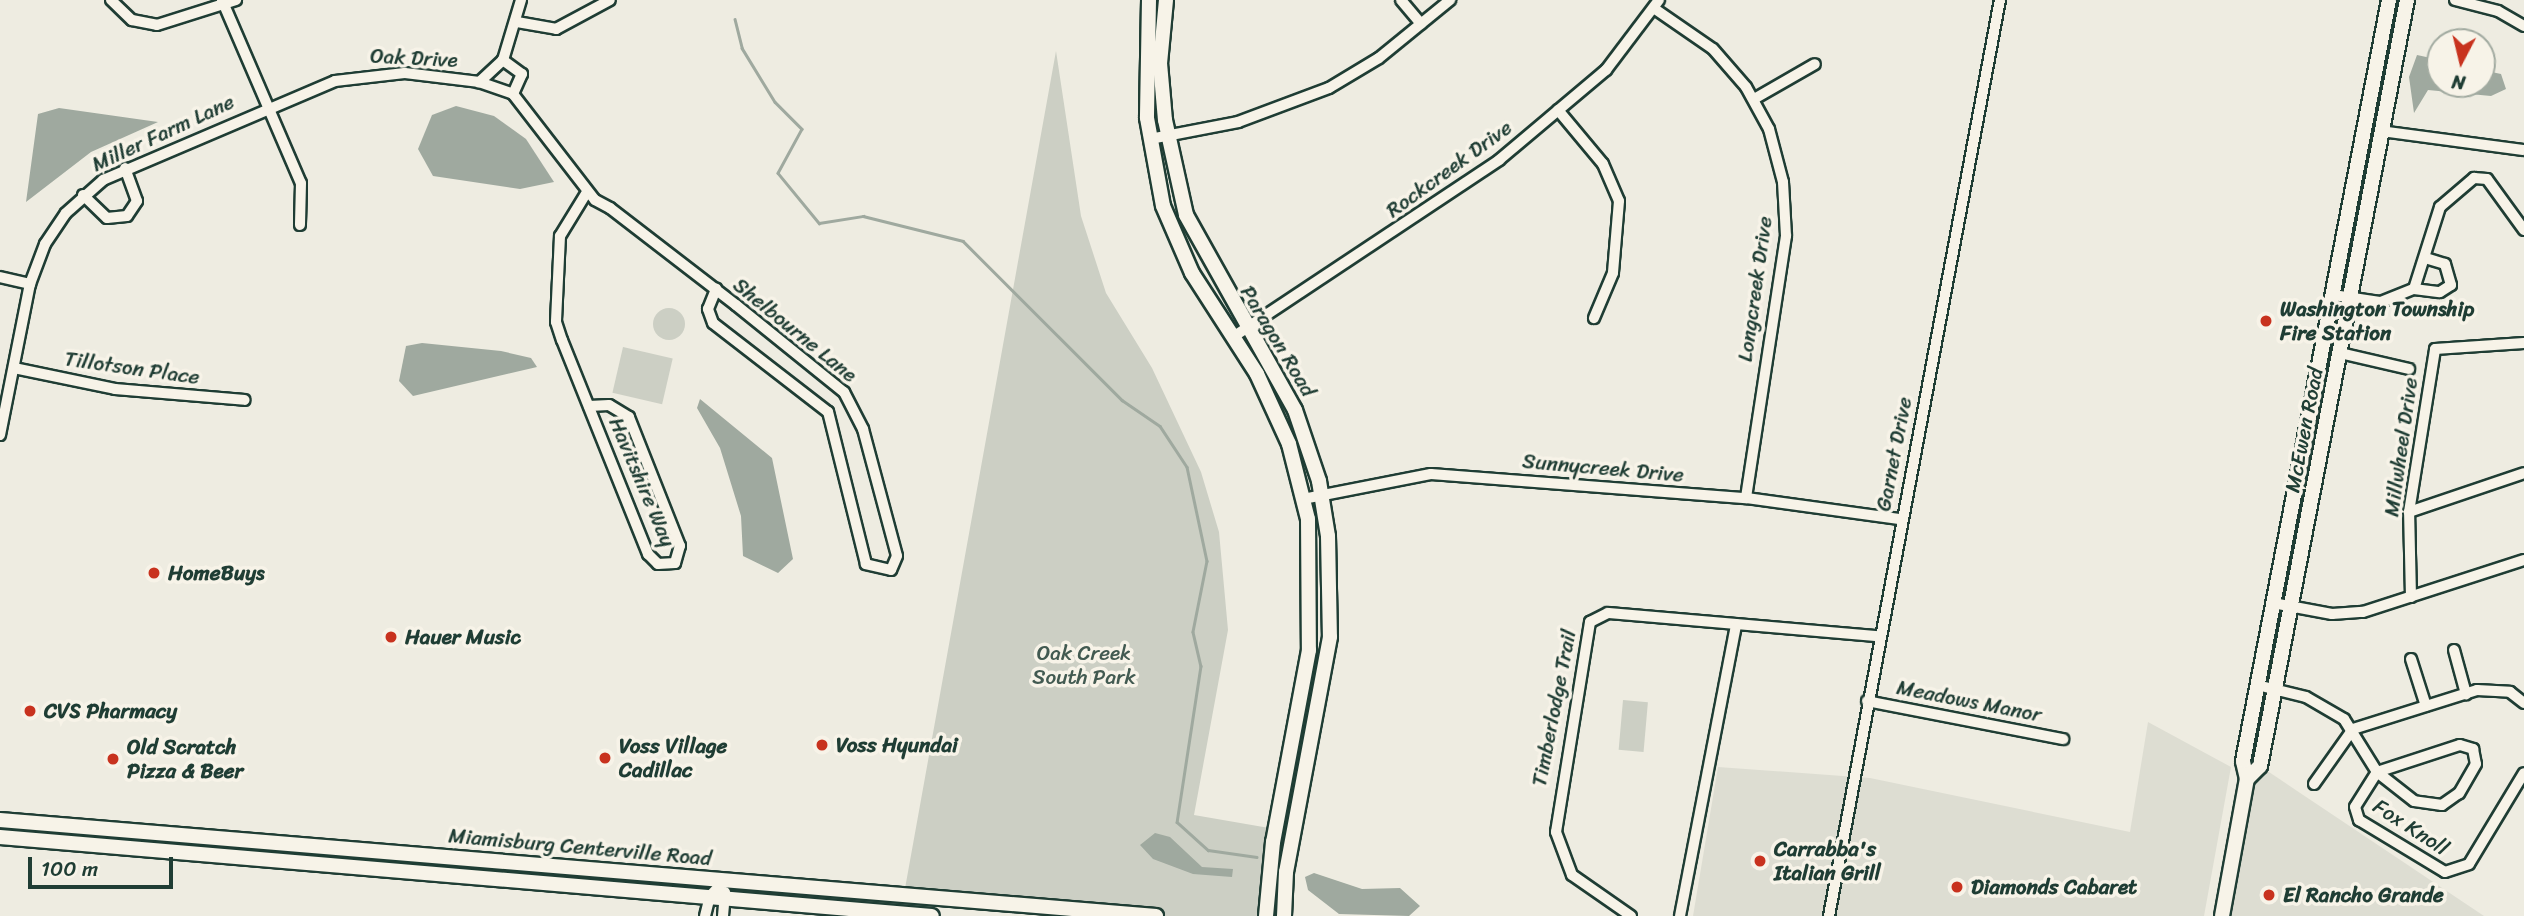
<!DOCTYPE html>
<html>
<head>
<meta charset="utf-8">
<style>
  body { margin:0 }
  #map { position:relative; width:2524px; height:916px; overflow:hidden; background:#eeece1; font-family:Sriracha,sans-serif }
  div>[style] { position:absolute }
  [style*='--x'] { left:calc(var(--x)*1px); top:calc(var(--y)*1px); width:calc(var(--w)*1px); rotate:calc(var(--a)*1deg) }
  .built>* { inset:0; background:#ddddd2 }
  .green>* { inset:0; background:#cccfc4; transform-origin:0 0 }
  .round { border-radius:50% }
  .water>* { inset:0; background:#9fa99f }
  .stream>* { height:2.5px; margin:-1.25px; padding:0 1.25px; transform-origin:1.25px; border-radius:1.25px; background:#9fa99f }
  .roads { filter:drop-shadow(2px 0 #1f3d34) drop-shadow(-2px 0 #1f3d34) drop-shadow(0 2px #1f3d34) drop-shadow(0 -2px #1f3d34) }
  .street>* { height:10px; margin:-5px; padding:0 5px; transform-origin:5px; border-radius:5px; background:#f7f3e8 }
  .secondary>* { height:14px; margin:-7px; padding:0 7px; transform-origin:7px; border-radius:7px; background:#f7f3e8 }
  .dots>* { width:19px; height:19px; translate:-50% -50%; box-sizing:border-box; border:4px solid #f7f3e8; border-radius:50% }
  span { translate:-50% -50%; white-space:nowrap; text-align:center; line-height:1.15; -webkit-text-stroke:7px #f7f3e8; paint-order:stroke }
  .street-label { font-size:21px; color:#1f3d34 }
  .poi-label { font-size:21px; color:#1f3d34; font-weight:700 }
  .left { translate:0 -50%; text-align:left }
  .park-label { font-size:21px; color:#425a51 }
  .north { position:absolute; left:2426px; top:28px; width:70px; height:70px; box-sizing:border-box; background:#f7f3e8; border:2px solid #a1aaa0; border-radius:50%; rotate:187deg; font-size:19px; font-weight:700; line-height:28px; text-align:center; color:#1f3d34 }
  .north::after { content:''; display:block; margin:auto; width:24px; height:32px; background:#c8321e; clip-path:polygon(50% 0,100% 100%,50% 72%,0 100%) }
  .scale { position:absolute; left:28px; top:857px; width:145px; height:32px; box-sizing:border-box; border:4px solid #1f3d34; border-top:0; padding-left:9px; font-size:21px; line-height:24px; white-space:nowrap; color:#1f3d34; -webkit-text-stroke:5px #f7f3e8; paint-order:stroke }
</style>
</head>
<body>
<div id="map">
  <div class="built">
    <i style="clip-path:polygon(2148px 722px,2231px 767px,2204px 916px,1693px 916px,1718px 767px,1870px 778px,2130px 832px)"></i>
    <i style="clip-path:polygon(2260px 766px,2484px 916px,2222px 916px,2247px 779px)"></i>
  </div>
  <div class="green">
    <i style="clip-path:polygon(1056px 51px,1081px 216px,1106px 293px,1152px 368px,1201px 472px,1219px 532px,1228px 630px,1194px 815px,1275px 829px,1266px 916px,1156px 916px,904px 894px)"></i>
    <i class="round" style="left:653px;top:308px;width:32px;height:32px"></i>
    <i style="left:623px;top:347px;width:51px;height:47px;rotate:13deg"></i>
    <i style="left:1623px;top:700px;width:25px;height:50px;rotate:5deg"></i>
  </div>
  <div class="water">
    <i style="clip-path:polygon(2417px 55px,2440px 60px,2440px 84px,2482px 84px,2482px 70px,2501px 74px,2506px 89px,2491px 96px,2428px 90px,2414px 113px,2409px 77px)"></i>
    <i style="clip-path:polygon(456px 106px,494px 116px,526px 139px,554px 182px,520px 189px,433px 176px,418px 149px,432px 115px)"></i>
    <i style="clip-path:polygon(59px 108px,158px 122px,91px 152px,26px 202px,38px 114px)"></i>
    <i style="clip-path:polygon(422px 343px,501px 351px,531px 358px,537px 367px,413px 396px,399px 381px,406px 346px)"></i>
    <i style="clip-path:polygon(700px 399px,772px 458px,793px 559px,778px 573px,743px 556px,741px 516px,720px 448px,697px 408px)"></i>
    <i style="clip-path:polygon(1155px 833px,1170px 837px,1202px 867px,1233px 869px,1232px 877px,1193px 874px,1153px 859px,1140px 845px)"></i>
    <i style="clip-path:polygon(1314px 873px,1362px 889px,1400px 888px,1420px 906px,1409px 916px,1339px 914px,1308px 890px,1305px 877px)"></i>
  </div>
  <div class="stream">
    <i style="--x:735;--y:19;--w:30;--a:76"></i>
    <i style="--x:742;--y:48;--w:63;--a:58.6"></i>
    <i style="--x:775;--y:102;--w:38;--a:45"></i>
    <i style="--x:802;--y:129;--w:50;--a:118.6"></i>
    <i style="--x:778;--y:173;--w:65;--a:50.6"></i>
    <i style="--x:819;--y:223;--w:45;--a:-9"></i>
    <i style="--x:863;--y:216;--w:103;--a:14"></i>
    <i style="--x:963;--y:241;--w:225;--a:45"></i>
    <i style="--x:1122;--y:400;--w:46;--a:34.4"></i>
    <i style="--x:1160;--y:426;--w:49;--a:56.6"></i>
    <i style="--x:1187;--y:467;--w:96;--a:78"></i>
    <i style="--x:1207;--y:561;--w:72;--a:101.2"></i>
    <i style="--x:1193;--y:632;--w:35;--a:77"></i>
    <i style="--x:1201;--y:666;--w:158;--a:98.7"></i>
    <i style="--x:1177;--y:822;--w:42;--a:42.1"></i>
    <i style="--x:1208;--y:850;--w:49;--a:8.1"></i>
  </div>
  <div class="roads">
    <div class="street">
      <i style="--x:111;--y:0;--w:29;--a:44"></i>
      <i style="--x:132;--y:20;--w:25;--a:11"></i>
      <i style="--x:157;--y:25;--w:83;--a:-17.6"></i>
      <i style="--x:222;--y:0;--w:199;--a:66.7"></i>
      <i style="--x:301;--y:183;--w:42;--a:91.4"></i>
      <i style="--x:1401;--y:0;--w:31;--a:50"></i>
      <i style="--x:2455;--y:0;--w:44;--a:14.3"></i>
      <i style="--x:2498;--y:11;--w:30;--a:30"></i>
      <i style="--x:1655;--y:9;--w:70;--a:34.6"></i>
      <i style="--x:1713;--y:49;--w:50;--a:49"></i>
      <i style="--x:1746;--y:87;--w:48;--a:61.3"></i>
      <i style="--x:1769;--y:129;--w:55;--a:75.2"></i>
      <i style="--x:1783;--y:182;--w:54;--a:86.8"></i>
      <i style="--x:1786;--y:236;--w:265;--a:98.7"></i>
      <i style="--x:517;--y:22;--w:40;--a:10"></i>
      <i style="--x:556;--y:29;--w:61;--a:-28.2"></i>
      <i style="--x:503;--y:60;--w:63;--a:-73.3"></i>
      <i style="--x:513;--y:94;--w:134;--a:52.3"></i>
      <i style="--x:595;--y:200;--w:17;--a:28"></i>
      <i style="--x:610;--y:208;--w:159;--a:37.6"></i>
      <i style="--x:736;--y:305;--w:139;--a:38.9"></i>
      <i style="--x:844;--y:392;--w:42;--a:62.8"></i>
      <i style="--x:863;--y:429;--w:131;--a:75"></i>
      <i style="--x:897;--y:556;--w:15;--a:113"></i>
      <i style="--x:891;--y:570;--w:26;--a:-167"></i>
      <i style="--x:866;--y:564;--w:157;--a:-104"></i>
      <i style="--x:828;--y:412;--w:145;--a:-142.3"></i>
      <i style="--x:713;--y:323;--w:15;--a:-110"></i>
      <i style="--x:708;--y:309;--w:22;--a:-68"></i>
      <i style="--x:1754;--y:99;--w:70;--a:-29.8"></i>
      <i style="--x:1558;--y:110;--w:70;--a:50.2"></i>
      <i style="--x:1603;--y:164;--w:40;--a:66.6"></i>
      <i style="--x:1619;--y:201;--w:72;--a:94.8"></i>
      <i style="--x:1613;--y:273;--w:49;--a:112.9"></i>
      <i style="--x:2381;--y:131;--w:144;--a:7.6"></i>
      <i style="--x:1150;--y:139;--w:90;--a:-10.9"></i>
      <i style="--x:1238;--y:122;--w:97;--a:-20.5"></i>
      <i style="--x:1329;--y:88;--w:58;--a:-31"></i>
      <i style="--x:1379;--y:58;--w:92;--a:-39.2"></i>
      <i style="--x:587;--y:192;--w:52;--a:121.5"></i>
      <i style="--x:560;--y:236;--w:86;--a:92.7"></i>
      <i style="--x:556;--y:322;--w:19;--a:72"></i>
      <i style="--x:562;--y:340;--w:231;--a:68.1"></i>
      <i style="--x:648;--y:554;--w:14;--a:45"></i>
      <i style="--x:658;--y:564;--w:17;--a:-3"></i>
      <i style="--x:675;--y:563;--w:18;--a:-74"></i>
      <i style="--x:680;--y:546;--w:139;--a:-111.6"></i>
      <i style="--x:629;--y:417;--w:23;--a:-149"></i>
      <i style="--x:609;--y:405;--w:20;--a:177"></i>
      <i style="--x:83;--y:195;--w:33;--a:44"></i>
      <i style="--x:107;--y:218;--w:20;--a:-6"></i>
      <i style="--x:127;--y:216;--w:18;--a:-56"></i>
      <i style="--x:137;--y:201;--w:35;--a:-110"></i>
      <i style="--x:0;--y:277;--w:31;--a:13"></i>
      <i style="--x:2414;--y:289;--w:26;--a:7"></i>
      <i style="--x:2440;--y:292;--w:13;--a:-32"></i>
      <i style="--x:2451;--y:285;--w:22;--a:-106"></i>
      <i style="--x:2445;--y:264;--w:21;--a:-163"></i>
      <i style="--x:2333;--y:295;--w:49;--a:8.3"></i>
      <i style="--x:2381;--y:302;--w:35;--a:-22"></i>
      <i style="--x:2414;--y:289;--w:86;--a:-72.4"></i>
      <i style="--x:2440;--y:207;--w:45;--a:-40.5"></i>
      <i style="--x:2474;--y:178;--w:13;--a:4"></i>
      <i style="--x:2487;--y:179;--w:63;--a:54"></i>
      <i style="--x:1233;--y:337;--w:320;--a:-33.6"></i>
      <i style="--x:1499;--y:160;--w:140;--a:-40.1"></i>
      <i style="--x:1606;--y:70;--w:88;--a:-52.9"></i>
      <i style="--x:2340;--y:353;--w:71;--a:13.1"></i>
      <i style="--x:14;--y:368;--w:103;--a:11.7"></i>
      <i style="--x:115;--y:389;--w:130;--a:4.8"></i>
      <i style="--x:0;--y:435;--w:154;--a:-78.8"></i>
      <i style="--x:30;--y:284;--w:43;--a:-69.4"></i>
      <i style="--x:45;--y:244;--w:37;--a:-56"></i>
      <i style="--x:66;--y:213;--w:50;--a:-41.7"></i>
      <i style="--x:103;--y:180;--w:252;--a:-23.1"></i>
      <i style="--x:335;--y:81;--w:70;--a:-6.5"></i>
      <i style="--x:405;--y:73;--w:75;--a:6.9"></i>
      <i style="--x:479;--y:82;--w:36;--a:19"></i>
      <i style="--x:513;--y:94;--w:22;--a:-66"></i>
      <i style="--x:522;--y:74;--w:24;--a:-144"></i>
      <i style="--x:503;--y:60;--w:33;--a:137"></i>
      <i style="--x:1303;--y:499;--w:130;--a:-11.1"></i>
      <i style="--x:1431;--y:474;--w:316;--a:4.4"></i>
      <i style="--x:1746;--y:498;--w:155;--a:7.8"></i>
      <i style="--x:2409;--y:512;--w:121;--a:-18.7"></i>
      <i style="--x:2411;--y:597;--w:85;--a:-91.3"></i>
      <i style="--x:2409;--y:512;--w:165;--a:-80.9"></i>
      <i style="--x:2435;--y:349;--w:89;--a:-3.9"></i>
      <i style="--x:2273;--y:603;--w:60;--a:10.6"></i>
      <i style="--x:2332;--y:614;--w:31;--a:-4"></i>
      <i style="--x:2363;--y:612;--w:169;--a:-17.9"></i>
      <i style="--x:2454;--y:650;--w:46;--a:74.7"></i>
      <i style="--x:2411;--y:659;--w:49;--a:72.3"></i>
      <i style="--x:2257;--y:685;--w:50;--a:13.8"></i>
      <i style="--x:2306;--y:697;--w:44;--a:30.1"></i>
      <i style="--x:2344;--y:719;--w:62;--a:58.1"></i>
      <i style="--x:2377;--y:772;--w:41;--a:122.2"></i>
      <i style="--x:2355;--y:807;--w:14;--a:73"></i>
      <i style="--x:2359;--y:820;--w:100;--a:31.2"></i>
      <i style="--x:2445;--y:872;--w:25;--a:-18"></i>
      <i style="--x:2469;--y:864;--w:106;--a:-58.9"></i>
      <i style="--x:1867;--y:701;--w:200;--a:11"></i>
      <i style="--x:2460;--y:745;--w:14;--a:17"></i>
      <i style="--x:2473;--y:749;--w:15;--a:79"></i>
      <i style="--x:2476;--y:764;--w:34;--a:120"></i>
      <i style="--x:2459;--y:793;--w:21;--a:145"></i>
      <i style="--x:2442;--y:805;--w:28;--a:-172"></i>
      <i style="--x:2414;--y:801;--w:47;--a:-141.9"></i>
      <i style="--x:2377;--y:772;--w:87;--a:-18"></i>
      <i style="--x:2314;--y:784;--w:67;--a:-54.7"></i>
      <i style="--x:2353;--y:729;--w:130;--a:-17.5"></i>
      <i style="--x:2477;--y:690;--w:33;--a:3"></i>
      <i style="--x:2510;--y:692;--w:18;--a:38"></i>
      <i style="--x:705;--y:916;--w:21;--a:-76"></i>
      <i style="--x:710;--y:896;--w:21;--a:-47"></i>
      <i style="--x:723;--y:916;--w:24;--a:-85"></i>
      <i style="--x:1631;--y:916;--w:72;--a:-145.2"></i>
      <i style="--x:1572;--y:875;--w:46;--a:-110.4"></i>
      <i style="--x:1556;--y:832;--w:213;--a:-80.8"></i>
      <i style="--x:1590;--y:622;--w:20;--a:-27"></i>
      <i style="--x:1608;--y:613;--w:272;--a:4.9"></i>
      <i style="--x:1680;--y:916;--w:297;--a:-79.1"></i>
      <i style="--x:1829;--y:916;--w:932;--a:-79.43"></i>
    </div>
    <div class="secondary">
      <i style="--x:1149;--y:0;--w:118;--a:91"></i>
      <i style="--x:1147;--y:118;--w:89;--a:79.7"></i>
      <i style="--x:1163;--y:206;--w:73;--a:66.6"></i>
      <i style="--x:1192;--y:273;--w:120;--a:57.2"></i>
      <i style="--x:1257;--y:374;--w:77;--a:65.4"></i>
      <i style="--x:1289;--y:444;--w:77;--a:75.8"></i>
      <i style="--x:1308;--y:519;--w:131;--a:89.6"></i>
      <i style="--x:1309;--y:650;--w:195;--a:100.6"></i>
      <i style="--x:1273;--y:842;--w:74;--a:95.4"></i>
      <i style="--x:1166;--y:0;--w:63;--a:95.4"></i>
      <i style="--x:1160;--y:63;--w:57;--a:85"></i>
      <i style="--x:1165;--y:120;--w:97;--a:77.5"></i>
      <i style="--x:1186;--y:215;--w:223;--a:60.8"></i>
      <i style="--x:1295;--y:410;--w:75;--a:71.3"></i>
      <i style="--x:1319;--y:481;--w:56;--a:80.7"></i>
      <i style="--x:1328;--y:536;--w:101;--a:88.9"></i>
      <i style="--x:1330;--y:637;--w:239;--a:100.6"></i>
      <i style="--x:1286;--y:872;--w:44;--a:92.6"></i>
      <i style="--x:2247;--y:779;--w:18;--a:-45"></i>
      <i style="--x:2260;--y:766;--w:780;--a:-79.14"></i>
      <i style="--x:0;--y:820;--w:1160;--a:4.75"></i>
      <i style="--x:0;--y:837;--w:935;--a:4.85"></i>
      <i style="--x:2222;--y:916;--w:139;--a:-79.7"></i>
      <i style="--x:2247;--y:779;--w:18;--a:-103"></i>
      <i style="--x:2243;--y:761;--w:775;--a:-79.14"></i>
    </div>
  </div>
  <div class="dots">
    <i style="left:2266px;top:321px;background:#c8321e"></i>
    <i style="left:154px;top:573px;background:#c8321e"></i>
    <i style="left:391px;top:637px;background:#c8321e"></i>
    <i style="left:30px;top:711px;background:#c8321e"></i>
    <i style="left:822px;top:745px;background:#c8321e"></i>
    <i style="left:605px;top:758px;background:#c8321e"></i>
    <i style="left:113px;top:759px;background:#c8321e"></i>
    <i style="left:1760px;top:861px;background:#c8321e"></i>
    <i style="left:1957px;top:887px;background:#c8321e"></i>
    <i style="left:2269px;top:895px;background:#c8321e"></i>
  </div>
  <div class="street-label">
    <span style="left:414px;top:58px;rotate:3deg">Oak Drive</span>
    <span style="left:163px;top:133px;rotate:-25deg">Miller Farm Lane</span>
    <span style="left:1449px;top:169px;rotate:-36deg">Rockcreek Drive</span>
    <span style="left:1755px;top:289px;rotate:-82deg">Longcreek Drive</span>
    <span style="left:795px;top:330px;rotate:39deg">Shelbourne Lane</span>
    <span style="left:1278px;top:341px;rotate:59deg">Paragon Road</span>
    <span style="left:132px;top:368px;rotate:8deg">Tillotson Place</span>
    <span style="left:2304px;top:430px;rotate:-79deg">McEwen Road</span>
    <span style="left:2401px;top:447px;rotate:-82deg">Millwheel Drive</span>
    <span style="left:1894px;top:454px;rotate:-79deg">Garnet Drive</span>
    <span style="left:1603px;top:468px;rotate:5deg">Sunnycreek Drive</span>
    <span style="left:642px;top:482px;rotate:67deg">Havitshire Way</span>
    <span style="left:1969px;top:701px;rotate:11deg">Meadows Manor</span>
    <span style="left:1554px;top:708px;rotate:-79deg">Timberlodge Trail</span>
    <span style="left:2411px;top:827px;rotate:33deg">Fox Knoll</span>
    <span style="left:580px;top:847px;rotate:5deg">Miamisburg Centerville Road</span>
  </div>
  <div class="poi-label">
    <span class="left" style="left:2280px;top:321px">Washington Township<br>Fire Station</span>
    <span class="left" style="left:168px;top:573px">HomeBuys</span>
    <span class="left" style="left:405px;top:637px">Hauer Music</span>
    <span class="left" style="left:44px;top:711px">CVS Pharmacy</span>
    <span class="left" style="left:836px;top:745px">Voss Hyundai</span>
    <span class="left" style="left:619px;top:758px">Voss Village<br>Cadillac</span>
    <span class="left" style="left:127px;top:759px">Old Scratch<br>Pizza &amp; Beer</span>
    <span class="left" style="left:1774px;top:861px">Carrabba's<br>Italian Grill</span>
    <span class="left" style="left:1971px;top:887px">Diamonds Cabaret</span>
    <span class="left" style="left:2283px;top:895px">El Rancho Grande</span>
  </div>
  <div class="park-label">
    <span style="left:1084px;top:665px">Oak Creek<br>South Park</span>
  </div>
  <div class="north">N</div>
  <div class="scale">100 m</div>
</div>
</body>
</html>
